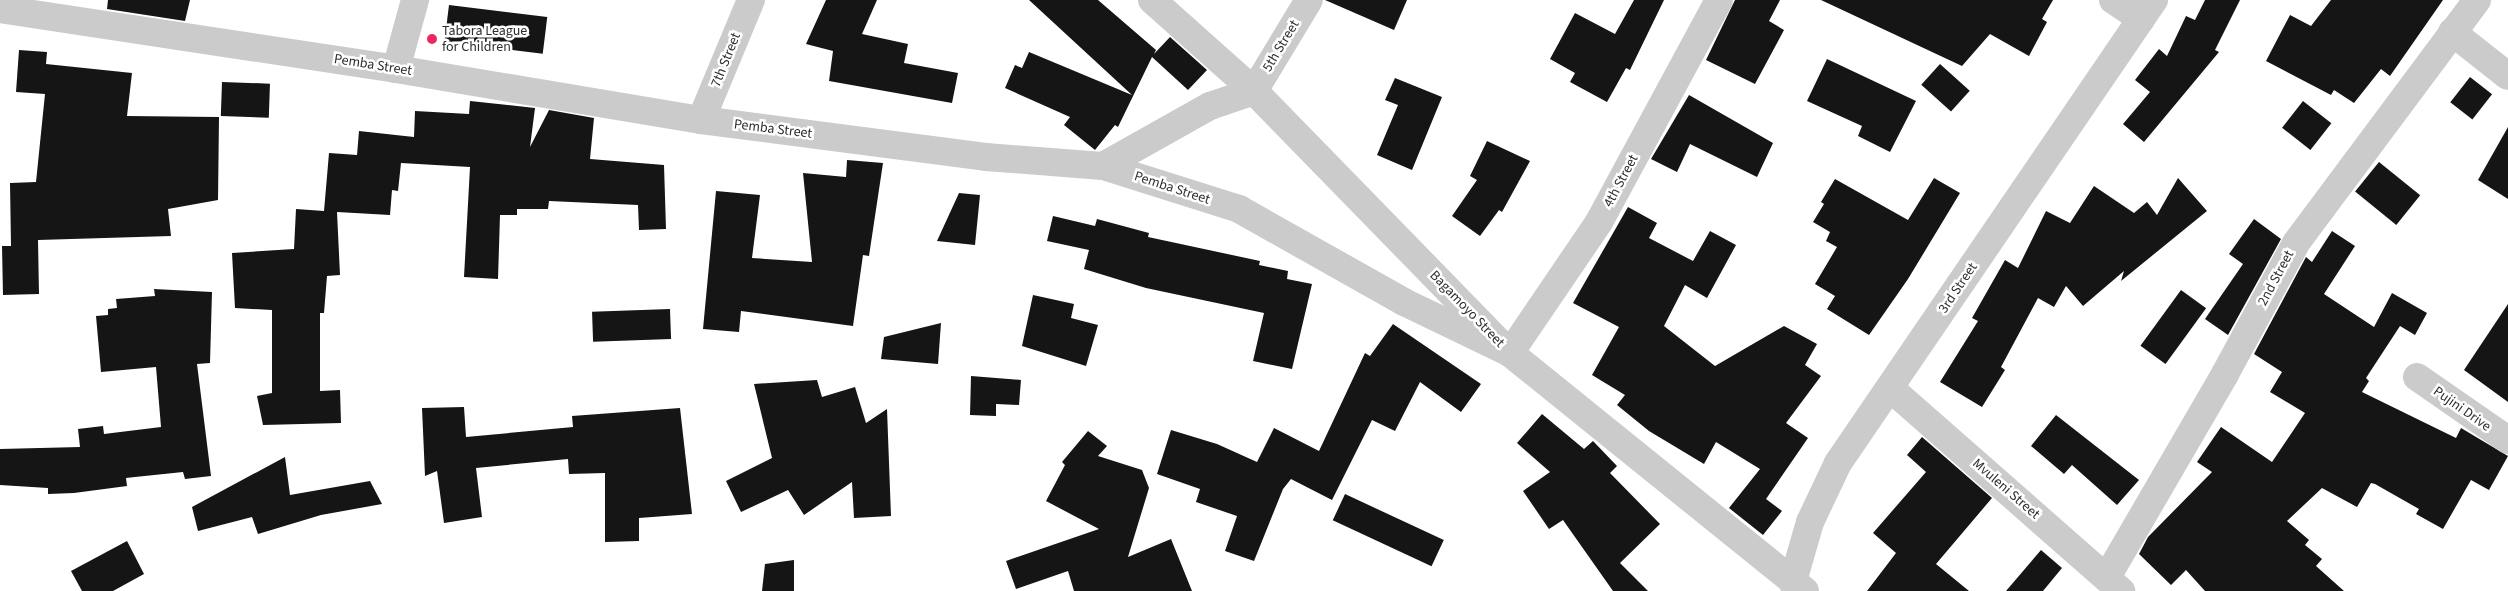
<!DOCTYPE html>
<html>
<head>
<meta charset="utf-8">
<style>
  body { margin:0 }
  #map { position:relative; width:2508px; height:591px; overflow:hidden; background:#fff; font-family:"Source Sans 3",sans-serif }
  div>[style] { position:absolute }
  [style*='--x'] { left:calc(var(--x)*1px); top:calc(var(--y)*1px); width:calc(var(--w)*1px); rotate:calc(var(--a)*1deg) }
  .building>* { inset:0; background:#151515; transform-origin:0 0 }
  .minor>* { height:28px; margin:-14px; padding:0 14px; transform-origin:14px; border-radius:14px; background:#cbcbcb }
  .dots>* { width:14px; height:14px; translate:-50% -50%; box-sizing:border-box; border:2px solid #fff; border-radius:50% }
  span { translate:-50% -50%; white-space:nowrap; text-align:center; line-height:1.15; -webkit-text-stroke:5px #fff; paint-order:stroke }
  .poi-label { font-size:14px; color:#2e2e2e }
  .left { translate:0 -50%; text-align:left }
  .street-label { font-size:14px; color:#2e2e2e }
</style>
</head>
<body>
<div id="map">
  <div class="building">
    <i style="clip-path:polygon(108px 0,190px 0,185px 21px,107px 9px)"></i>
    <i style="clip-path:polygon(826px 0,877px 0,862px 34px,908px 44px,904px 63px,958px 73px,952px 103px,829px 81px,833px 51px,806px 44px)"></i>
    <i style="clip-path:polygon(1029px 0,1098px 0,1156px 50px,1154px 54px,1170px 37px,1207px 70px,1188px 90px,1152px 57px,1118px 127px,1115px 125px,1095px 150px,1064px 125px,1070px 117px,1005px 88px,1015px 65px,1022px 68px,1029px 52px,1132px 95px)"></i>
    <i style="clip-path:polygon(1325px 0,1407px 0,1394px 30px)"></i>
    <i style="clip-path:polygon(1634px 0,1664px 0,1630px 70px,1626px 68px,1607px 102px,1570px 82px,1575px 73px,1550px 59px,1575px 13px,1615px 34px)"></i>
    <i style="clip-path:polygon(1735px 0,1780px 0,1769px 21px,1784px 30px,1755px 84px,1706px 60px)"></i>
    <i style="clip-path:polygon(1821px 0,2053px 0,2042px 19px,2047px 22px,2029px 56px,1990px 34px,1962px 66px)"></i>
    <i style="clip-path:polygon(2205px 0,2240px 0,2215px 50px,2219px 52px,2144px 142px,2123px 124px,2150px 92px,2135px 80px,2159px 49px,2167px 56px,2186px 16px,2195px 20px)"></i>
    <i style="clip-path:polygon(2331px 0,2443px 0,2390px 76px,2381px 69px,2354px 103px,2334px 90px,2331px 95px,2266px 61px,2290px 15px,2311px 26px)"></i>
    <i style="left:449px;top:5px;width:99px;height:37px;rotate:7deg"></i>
    <i style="clip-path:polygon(19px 50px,47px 52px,46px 64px,132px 73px,127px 116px,219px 117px,218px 200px,168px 209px,171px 236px,38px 240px,39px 294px,3px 295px,2px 246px,11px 246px,10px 183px,36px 182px,45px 94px,16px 92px)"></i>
    <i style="clip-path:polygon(1827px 59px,1916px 101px,1890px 152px,1858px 136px,1862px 126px,1807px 101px)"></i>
    <i style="left:1940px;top:64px;width:40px;height:28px;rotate:42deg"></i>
    <i style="left:2470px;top:77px;width:28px;height:32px;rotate:38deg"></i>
    <i style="clip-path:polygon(1395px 78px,1442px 97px,1412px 170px,1377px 155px,1398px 105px,1385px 100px)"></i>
    <i style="left:222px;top:82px;width:48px;height:34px;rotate:2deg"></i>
    <i style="clip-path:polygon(1689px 95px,1773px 143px,1757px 177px,1690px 144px,1677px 172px,1651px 159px)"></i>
    <i style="clip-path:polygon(470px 101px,535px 108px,530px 147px,549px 110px,594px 118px,590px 159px,664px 165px,666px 229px,639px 230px,638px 205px,549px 201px,548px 209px,517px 209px,517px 215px,500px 215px,498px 279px,464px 277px,470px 167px,401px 163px,398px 191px,392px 190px,390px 215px,337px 212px,340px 275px,327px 276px,324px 313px,320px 313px,320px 391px,340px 390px,341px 423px,263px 425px,257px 396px,272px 393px,272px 310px,235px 308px,232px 253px,294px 249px,296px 209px,324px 211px,329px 153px,357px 155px,359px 131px,414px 137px,415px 111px,469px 114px)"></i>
    <i style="left:2303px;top:101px;width:36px;height:34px;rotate:38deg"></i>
    <i style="clip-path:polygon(2508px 127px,2508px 199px,2478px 180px)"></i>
    <i style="clip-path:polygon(1487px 141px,1530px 161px,1502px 212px,1499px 210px,1480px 236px,1452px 216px,1477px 180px,1470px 176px)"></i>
    <i style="clip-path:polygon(847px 160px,883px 163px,869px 256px,863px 255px,853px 326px,741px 311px,739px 332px,703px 329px,716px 191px,760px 195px,752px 258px,812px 262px,803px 173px,846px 177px)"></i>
    <i style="left:2379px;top:162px;width:53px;height:38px;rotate:39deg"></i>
    <i style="clip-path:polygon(1934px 178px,1960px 193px,1908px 279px,1869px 335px,1827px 309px,1835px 296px,1815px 284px,1837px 247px,1826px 241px,1830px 232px,1813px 222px,1824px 204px,1821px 202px,1835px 179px,1908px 220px)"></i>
    <i style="clip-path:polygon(2178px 178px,2207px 211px,2121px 281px,2124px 271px,2083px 306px,2066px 286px,2054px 307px,2038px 298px,2001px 367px,2005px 370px,1982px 407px,1940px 382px,1978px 321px,1972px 318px,2005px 260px,2018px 268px,2046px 211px,2070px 223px,2094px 186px,2134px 213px,2147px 202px,2157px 215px)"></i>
    <i style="clip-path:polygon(959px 193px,980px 195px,975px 245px,937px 241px)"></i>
    <i style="clip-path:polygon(1628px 207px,1657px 223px,1649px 238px,1693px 261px,1710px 231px,1736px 245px,1707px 298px,1685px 285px,1664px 326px,1715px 366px,1784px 326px,1817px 344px,1805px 365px,1821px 376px,1786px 423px,1808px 438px,1766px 499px,1782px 511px,1763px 535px,1729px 508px,1760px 469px,1716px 442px,1704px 464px,1649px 431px,1617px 405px,1625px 395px,1592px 375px,1619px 327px,1573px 303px)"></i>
    <i style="clip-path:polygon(1053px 216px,1095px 226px,1097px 219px,1149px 233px,1148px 237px,1260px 261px,1259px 265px,1288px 271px,1287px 279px,1312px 284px,1292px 369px,1253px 361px,1264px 313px,1146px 288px,1084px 269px,1089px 250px,1047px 241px)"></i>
    <i style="clip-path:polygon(2254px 219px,2281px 239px,2228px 335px,2205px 319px,2243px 264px,2229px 254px)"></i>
    <i style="clip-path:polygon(2332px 231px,2355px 246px,2324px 294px,2374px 327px,2392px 293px,2427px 313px,2415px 335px,2400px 326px,2366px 378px,2369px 381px,2362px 392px,2456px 438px,2461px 428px,2508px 456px,2489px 490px,2471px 480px,2443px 529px,2416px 514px,2419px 509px,2375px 484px,2371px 483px,2357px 507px,2322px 488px,2287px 521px,2309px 540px,2305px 545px,2322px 559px,2316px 566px,2344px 591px,2205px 591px,2186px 570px,2171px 585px,2139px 554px,2148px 537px,2212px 472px,2197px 462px,2221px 427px,2272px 462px,2305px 413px,2270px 392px,2282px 372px,2254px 354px,2306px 257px,2312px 262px)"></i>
    <i style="clip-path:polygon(154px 289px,212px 292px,210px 363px,197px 364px,211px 476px,185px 479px,183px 472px,135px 477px,126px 478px,127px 486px,74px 493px,48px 494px,48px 488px,0 485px,0 449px,80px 447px,78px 429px,103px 426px,104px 434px,161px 427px,156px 367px,101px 372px,96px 316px,108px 315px,108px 309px,117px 308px,116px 299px,155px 296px)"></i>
    <i style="left:2181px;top:290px;width:31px;height:69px;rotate:36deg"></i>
    <i style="clip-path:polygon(1033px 295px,1074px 304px,1071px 318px,1098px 325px,1086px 366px,1022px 346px)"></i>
    <i style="clip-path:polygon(2508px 304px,2508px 402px,2464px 370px)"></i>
    <i style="left:670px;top:309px;width:30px;height:78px;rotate:88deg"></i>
    <i style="clip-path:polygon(941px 323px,938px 364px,881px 359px,884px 337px)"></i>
    <i style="clip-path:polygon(1393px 324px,1481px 384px,1461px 412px,1420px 382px,1395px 431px,1372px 420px,1332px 500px,1291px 479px,1283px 489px,1254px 561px,1225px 551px,1237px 516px,1196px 502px,1200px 489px,1157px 474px,1171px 430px,1217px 444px,1257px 462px,1274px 428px,1319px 451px,1365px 353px,1370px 356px)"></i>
    <i style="clip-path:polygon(971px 376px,1021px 380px,1019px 405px,996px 404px,996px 416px,970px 415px)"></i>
    <i style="clip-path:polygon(817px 380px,822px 397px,855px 387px,866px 423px,887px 409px,891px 516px,854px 518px,852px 482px,804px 515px,788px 490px,741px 512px,726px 481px,772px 458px,754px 384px)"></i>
    <i style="clip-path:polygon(464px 407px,466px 437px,573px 427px,572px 416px,680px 408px,692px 514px,639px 518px,639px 541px,605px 542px,605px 473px,569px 474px,568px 459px,476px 468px,482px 517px,444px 523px,437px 471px,425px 476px,422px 408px)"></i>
    <i style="clip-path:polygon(1542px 414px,1584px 449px,1593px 441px,1617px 466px,1610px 473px,1660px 524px,1620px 563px,1648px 591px,1613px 591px,1563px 520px,1549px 529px,1523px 491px,1550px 472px,1517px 443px)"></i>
    <i style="clip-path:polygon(2056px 415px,2139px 480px,2117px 505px,2072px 465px,2064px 474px,2031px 446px)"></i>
    <i style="clip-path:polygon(1088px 431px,1107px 446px,1098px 456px,1142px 470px,1149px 488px,1128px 557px,1171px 539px,1192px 591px,1074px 591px,1068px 571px,1016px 589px,1006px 561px,1099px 529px,1046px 501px,1065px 465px,1062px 462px)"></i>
    <i style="clip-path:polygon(1922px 437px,1992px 498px,1936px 564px,1969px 591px,1867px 591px,1896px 553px,1873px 533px,1926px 472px,1907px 455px)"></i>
    <i style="clip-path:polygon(285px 457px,290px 495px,370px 481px,382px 504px,321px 515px,258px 534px,252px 517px,198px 531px,192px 507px)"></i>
    <i style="left:1345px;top:494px;width:109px;height:29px;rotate:25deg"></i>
    <i style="clip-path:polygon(127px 541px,144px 574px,113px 591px,82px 591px,71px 571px)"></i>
    <i style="clip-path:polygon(2041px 550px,2062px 568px,2043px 591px,2006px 591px)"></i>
    <i style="clip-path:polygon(794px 560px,794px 591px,762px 591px,765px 564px)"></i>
  </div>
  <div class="minor">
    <i style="--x:1152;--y:0;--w:137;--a:41.7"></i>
    <i style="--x:1254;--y:91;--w:366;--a:45.7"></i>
    <i style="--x:1510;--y:353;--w:379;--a:38.9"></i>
    <i style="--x:2113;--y:0;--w:34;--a:34"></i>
    <i style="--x:0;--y:9;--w:401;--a:8.6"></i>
    <i style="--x:396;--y:69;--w:309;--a:9.5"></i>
    <i style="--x:701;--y:120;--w:287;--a:7.4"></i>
    <i style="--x:986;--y:157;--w:117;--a:4.4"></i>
    <i style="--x:1103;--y:166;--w:143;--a:17.5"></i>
    <i style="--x:1239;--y:209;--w:189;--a:29.4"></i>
    <i style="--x:1404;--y:302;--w:118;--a:25.7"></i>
    <i style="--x:1510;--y:353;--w:158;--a:-55.8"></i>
    <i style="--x:1599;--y:222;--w:252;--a:-61.6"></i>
    <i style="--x:2452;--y:32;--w:71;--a:38.2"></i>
    <i style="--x:396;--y:69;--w:72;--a:-74.6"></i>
    <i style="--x:701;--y:120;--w:130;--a:-67.4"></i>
    <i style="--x:1103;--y:166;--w:123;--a:-29.3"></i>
    <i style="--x:1210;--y:106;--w:46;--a:-18.8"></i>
    <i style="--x:1254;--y:91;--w:106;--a:-58.9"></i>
    <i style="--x:2417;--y:377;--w:111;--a:34.7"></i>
    <i style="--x:1890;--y:388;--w:308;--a:41.3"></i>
    <i style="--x:2107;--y:577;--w:235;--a:-59.8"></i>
    <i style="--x:2225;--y:374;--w:149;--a:-61.5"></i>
    <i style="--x:2296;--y:243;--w:303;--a:-53.3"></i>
    <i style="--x:1795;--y:591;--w:10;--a:-101"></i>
    <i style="--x:1793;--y:581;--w:61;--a:-73.9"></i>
    <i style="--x:1810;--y:522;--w:65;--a:-64.6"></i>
    <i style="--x:1838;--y:463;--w:561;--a:-55.69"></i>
  </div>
  <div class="dots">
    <i style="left:432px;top:39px;background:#ed2861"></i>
  </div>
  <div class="poi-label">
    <span class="left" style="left:442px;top:39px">Tabora League<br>for Children</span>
  </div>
  <div class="street-label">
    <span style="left:1281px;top:46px;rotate:-59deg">5th Street</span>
    <span style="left:726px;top:60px;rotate:-68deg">7th Street</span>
    <span style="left:373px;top:65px;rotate:9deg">Pemba Street</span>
    <span style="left:773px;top:129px;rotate:7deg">Pemba Street</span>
    <span style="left:1621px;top:181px;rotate:-62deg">4th Street</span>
    <span style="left:1172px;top:188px;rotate:18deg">Pemba Street</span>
    <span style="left:2276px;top:278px;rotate:-62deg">2nd Street</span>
    <span style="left:1958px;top:288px;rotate:-56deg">3rd Street</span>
    <span style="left:1467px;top:309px;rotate:46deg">Bagamoyo Street</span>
    <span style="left:2462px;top:409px;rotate:35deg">Pujini Drive</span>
    <span style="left:2006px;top:489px;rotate:41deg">Mvuleni Street</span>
  </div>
</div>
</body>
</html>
